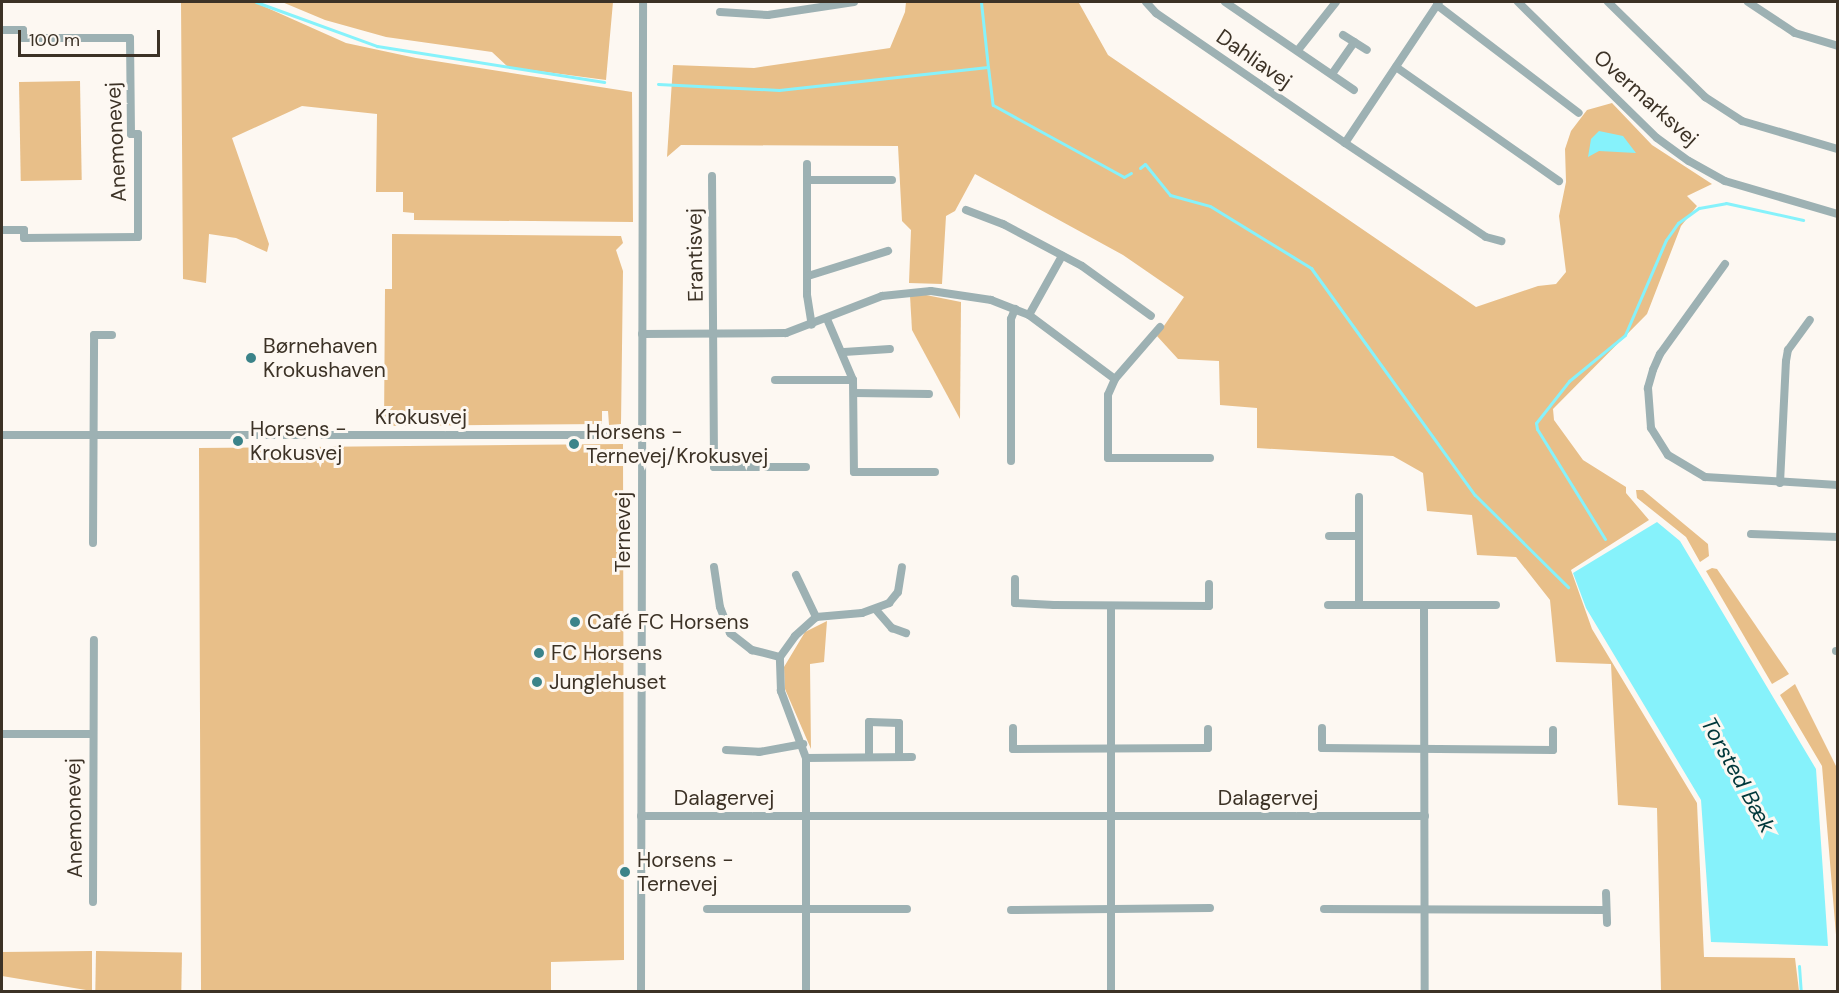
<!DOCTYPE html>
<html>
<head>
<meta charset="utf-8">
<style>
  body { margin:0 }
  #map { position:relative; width:1839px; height:993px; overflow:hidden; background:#fdf8f2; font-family:"DM Sans",sans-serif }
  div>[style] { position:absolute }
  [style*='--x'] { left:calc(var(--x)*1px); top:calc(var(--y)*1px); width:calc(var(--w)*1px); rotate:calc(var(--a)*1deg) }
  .green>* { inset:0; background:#e8bf89; transform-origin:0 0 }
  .water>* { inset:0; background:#86f2fb }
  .stream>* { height:3px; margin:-1.5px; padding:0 1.5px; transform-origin:1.5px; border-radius:1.5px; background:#86f2fb }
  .minor>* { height:8px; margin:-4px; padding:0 4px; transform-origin:4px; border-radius:4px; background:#9db1b3 }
  .dots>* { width:16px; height:16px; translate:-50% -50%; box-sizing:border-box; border:3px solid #fdf8f2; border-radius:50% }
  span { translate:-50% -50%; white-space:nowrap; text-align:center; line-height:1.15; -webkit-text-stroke:6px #fdf8f2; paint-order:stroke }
  .street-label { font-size:21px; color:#3c3226 }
  .poi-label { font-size:21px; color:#3c3226 }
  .left { translate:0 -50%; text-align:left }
  .water-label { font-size:22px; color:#00373a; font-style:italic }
  .frame { position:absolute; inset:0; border:3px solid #3c3226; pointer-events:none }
  .scale { position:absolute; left:18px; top:30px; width:142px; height:27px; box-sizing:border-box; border:3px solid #3c3226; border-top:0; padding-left:8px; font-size:18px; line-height:21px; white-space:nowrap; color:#3c3226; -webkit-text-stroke:4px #fdf8f2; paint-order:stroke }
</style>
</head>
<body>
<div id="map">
  <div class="green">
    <i style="clip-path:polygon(181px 2px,254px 2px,346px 43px,416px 58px,632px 92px,633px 222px,414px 220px,414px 213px,403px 212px,403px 192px,376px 192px,377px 114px,302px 106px,232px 138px,269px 244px,267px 252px,236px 238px,209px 234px,206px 283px,183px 279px)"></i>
    <i style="clip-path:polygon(282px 2px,613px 2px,606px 80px,508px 67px,492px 52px,386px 37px,325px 20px)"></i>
    <i style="clip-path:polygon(906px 2px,1079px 3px,1108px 55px,1476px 307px,1538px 286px,1556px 284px,1566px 272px,1559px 216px,1566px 182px,1565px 149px,1571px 131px,1587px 110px,1612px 103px,1652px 145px,1712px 184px,1687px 196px,1697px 206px,1681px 226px,1647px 314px,1553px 409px,1554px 420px,1583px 460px,1626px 487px,1626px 493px,1649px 520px,1571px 570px,1592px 629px,1697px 803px,1704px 957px,1795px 958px,1799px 991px,1661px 991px,1657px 808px,1618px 805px,1611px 664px,1556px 662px,1550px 600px,1516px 557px,1477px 555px,1472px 515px,1427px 511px,1423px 473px,1393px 456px,1257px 448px,1257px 408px,1220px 405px,1219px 361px,1178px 359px,1157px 336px,1184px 297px,1123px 255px,975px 174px,955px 211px,946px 216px,942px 284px,909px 283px,911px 230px,902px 221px,898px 146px,681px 145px,667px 157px,673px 65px,754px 68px,890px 48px,905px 12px)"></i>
    <i style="left:80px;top:81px;width:99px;height:61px;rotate:89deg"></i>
    <i style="clip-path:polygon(392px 234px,621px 236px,623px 243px,616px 250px,623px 271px,621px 424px,609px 425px,608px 411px,602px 411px,602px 424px,384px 426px,385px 289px,392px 289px)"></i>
    <i style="clip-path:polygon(926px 295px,961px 302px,960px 419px,912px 330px,910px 296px)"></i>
    <i style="clip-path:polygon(623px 444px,624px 960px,551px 962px,551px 991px,201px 991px,199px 448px)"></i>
    <i style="clip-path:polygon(1636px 490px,1643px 490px,1708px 544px,1709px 556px,1700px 562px,1686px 537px,1637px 498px)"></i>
    <i style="clip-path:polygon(1712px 568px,1717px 569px,1789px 674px,1772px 684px,1706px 571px)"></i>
    <i style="clip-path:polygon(827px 621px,824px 662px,810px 664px,811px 749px,785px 689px,784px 667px,805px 632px)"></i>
    <i style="clip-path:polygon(1795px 684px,1837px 768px,1837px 947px,1822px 766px,1780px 695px)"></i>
    <i style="clip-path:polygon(92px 951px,92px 991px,2px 976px,2px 952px)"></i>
    <i style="left:96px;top:951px;width:86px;height:40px;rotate:1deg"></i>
  </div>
  <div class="water">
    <i style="clip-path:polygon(1599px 131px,1623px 136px,1636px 153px,1599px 151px,1588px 157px,1591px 139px)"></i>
    <i style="clip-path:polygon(1657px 522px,1680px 541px,1816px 769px,1828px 946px,1711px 942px,1701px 800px,1586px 608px,1573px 573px)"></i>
  </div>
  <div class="stream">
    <i style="--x:256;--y:2;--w:129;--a:20"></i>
    <i style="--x:377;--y:46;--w:230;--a:9"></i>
    <i style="--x:981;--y:2;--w:65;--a:83.9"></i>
    <i style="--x:658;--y:84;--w:121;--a:2.8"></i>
    <i style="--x:779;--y:90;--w:210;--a:-6.3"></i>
    <i style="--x:988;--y:67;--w:38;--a:83"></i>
    <i style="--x:993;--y:105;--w:149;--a:28.8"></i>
    <i style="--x:1124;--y:177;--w:8;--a:-30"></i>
    <i style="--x:1140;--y:168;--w:6;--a:-39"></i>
    <i style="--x:1145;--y:164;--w:40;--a:51"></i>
    <i style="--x:1170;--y:195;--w:41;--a:15.4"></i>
    <i style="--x:1210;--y:206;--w:119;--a:31.5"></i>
    <i style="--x:1311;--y:268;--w:280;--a:54.2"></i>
    <i style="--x:1475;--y:495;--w:131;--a:44.7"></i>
    <i style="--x:1605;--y:539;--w:129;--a:-121.7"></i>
    <i style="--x:1537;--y:429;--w:6;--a:-99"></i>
    <i style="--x:1536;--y:423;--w:53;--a:-51.8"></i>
    <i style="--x:1569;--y:381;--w:72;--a:-39.4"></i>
    <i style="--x:1625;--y:335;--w:103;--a:-66.7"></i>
    <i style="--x:1666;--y:240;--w:21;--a:-55"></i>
    <i style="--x:1678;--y:223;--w:26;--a:-36"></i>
    <i style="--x:1699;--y:208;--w:27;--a:-10"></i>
    <i style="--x:1726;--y:203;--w:79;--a:12.4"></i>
    <i style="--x:1799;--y:966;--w:26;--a:86"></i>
  </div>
  <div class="minor">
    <i style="--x:1146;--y:2;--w:15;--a:48"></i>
    <i style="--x:1156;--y:13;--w:229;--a:34.5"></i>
    <i style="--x:1345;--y:143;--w:169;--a:33.7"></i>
    <i style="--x:1486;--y:237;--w:16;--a:15"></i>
    <i style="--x:1225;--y:2;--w:156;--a:34.3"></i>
    <i style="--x:1518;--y:2;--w:194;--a:44.4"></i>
    <i style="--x:1657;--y:138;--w:39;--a:36"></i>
    <i style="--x:1689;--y:161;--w:41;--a:29.1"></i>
    <i style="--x:1725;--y:181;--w:118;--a:16.3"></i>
    <i style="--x:1608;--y:2;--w:136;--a:44.4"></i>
    <i style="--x:1705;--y:97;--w:44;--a:33"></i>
    <i style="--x:1742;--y:121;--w:100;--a:16.3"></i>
    <i style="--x:1748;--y:2;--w:56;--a:33.4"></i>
    <i style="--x:1795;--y:33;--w:45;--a:16.8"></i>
    <i style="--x:1437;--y:5;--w:178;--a:37.3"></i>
    <i style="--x:720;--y:12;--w:48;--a:3.6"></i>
    <i style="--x:768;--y:15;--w:87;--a:-8.6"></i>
    <i style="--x:2;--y:30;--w:21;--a:0"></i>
    <i style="--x:23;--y:30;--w:8;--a:90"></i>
    <i style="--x:23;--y:38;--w:107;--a:0"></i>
    <i style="--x:130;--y:38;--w:96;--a:89.4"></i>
    <i style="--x:131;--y:134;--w:7;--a:0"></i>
    <i style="--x:138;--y:134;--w:103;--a:90"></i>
    <i style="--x:138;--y:237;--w:114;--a:179.5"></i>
    <i style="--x:24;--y:238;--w:8;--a:-90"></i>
    <i style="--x:24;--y:230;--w:22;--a:180"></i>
    <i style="--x:1343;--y:35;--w:28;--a:32"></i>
    <i style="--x:1298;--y:50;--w:61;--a:-51.6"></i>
    <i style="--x:1396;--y:67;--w:199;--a:35"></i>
    <i style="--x:1332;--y:74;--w:39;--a:-55"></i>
    <i style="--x:1345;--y:143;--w:169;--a:-56.3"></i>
    <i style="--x:807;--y:164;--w:131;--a:90"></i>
    <i style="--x:807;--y:295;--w:30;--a:81"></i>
    <i style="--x:712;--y:176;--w:291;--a:89.6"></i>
    <i style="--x:714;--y:467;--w:92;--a:0"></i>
    <i style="--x:807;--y:180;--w:85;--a:0"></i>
    <i style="--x:966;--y:210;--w:40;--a:21"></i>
    <i style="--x:1003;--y:224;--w:89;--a:28"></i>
    <i style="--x:1082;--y:266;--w:85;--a:35.9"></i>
    <i style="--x:1725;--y:264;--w:111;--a:125.8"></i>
    <i style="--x:1660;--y:354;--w:17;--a:114"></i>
    <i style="--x:1653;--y:370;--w:19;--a:106"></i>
    <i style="--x:1648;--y:388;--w:40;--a:85.7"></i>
    <i style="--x:1651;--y:428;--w:32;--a:58"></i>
    <i style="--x:1668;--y:455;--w:43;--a:30.7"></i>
    <i style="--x:1705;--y:477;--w:133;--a:3.4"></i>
    <i style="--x:808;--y:276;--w:84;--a:-17.4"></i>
    <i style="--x:1029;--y:315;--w:68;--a:-60.8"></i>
    <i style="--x:827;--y:319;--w:66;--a:66.9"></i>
    <i style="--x:853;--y:380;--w:92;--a:89.4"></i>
    <i style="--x:854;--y:472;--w:81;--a:0"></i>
    <i style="--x:1160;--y:327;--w:69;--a:130.9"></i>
    <i style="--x:1115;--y:379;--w:17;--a:114"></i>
    <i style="--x:1108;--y:395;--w:63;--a:90"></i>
    <i style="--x:1108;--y:458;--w:102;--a:0"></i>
    <i style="--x:642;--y:334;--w:144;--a:-0.4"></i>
    <i style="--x:786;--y:333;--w:103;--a:-21.1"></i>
    <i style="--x:882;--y:296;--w:49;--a:-5.8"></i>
    <i style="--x:931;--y:291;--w:61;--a:8.5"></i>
    <i style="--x:991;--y:300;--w:41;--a:21.5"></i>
    <i style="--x:1029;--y:315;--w:107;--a:36.7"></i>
    <i style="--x:844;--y:352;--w:46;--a:-3.7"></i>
    <i style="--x:775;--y:380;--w:78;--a:0"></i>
    <i style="--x:854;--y:393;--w:75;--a:0.8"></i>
    <i style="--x:2;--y:435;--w:639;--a:0"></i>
    <i style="--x:1011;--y:461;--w:142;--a:-90"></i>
    <i style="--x:1011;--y:319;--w:11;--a:-68"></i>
    <i style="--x:1780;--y:483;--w:122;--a:-87.2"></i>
    <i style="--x:1786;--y:361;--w:11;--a:-80"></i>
    <i style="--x:1788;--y:350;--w:37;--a:-54"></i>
    <i style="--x:1751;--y:534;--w:87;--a:2"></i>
    <i style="--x:1329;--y:536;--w:30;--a:0"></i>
    <i style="--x:93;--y:543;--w:208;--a:-89.7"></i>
    <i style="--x:94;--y:335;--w:18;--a:0"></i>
    <i style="--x:714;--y:567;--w:40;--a:81.5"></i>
    <i style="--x:720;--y:607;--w:28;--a:69"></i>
    <i style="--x:730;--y:633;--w:28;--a:38"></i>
    <i style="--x:752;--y:650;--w:29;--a:14"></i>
    <i style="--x:796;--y:575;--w:47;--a:64.5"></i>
    <i style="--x:1015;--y:579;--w:24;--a:90"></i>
    <i style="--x:1015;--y:603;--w:39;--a:3"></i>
    <i style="--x:1054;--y:605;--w:155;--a:0.4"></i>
    <i style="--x:1209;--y:606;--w:22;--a:-90"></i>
    <i style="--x:1328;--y:605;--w:168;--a:0"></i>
    <i style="--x:1359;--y:605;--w:108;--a:-90"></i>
    <i style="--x:1424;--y:605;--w:387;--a:89.9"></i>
    <i style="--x:1111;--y:606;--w:386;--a:90"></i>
    <i style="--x:877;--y:611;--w:23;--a:49"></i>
    <i style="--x:892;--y:628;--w:15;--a:20"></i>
    <i style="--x:1836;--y:651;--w:2;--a:0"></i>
    <i style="--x:1013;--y:728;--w:21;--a:90"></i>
    <i style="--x:1013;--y:749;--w:195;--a:-0.3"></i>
    <i style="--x:1208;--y:748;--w:19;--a:-90"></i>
    <i style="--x:1322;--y:728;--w:20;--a:90"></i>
    <i style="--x:1322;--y:748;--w:231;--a:0.5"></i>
    <i style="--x:1553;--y:750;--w:20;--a:-90"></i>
    <i style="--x:2;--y:734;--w:89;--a:0"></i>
    <i style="--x:726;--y:750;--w:33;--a:3"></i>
    <i style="--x:759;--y:752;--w:45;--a:-10.3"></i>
    <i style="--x:869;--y:757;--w:35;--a:-90"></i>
    <i style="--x:869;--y:722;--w:30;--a:2"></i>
    <i style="--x:899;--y:723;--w:34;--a:90"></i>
    <i style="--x:806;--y:758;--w:106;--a:-0.5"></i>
    <i style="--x:641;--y:816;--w:784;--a:0"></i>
    <i style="--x:1606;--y:893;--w:30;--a:88"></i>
    <i style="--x:93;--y:902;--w:262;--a:-89.8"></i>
    <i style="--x:707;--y:909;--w:200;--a:0"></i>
    <i style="--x:1324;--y:909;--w:282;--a:0.2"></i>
    <i style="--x:1011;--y:910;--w:199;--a:-0.6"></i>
    <i style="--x:641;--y:992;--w:990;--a:-89.88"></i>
    <i style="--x:806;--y:992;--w:234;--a:-90"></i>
    <i style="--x:806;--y:758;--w:72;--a:-110.5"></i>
    <i style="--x:781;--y:691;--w:34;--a:-92"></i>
    <i style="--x:780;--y:657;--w:26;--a:-54"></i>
    <i style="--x:795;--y:636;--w:28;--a:-42"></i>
    <i style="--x:816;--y:617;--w:46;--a:-5"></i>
    <i style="--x:862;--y:613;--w:29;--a:-20"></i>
    <i style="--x:889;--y:603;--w:14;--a:-51"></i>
    <i style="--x:898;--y:592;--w:25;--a:-81"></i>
  </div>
  <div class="dots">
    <i style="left:251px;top:358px;background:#3b8389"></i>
    <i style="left:238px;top:441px;background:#3b8389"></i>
    <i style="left:574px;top:444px;background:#3b8389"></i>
    <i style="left:575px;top:622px;background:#3b8389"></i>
    <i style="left:539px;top:653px;background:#3b8389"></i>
    <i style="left:537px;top:682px;background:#3b8389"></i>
    <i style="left:625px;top:872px;background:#3b8389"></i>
  </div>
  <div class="street-label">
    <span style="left:1254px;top:59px;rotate:35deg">Dahliavej</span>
    <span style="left:1646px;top:98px;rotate:42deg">Overmarksvej</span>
    <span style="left:116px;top:142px;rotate:-93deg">Anemonevej</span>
    <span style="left:695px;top:255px;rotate:-91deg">Erantisvej</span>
    <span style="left:421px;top:417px">Krokusvej</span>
    <span style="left:623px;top:532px;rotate:-90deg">Ternevej</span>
    <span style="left:724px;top:798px">Dalagervej</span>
    <span style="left:1268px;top:798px">Dalagervej</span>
    <span style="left:74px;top:818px;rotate:-91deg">Anemonevej</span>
  </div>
  <div class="poi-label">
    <span class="left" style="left:263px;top:358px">Børnehaven<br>Krokushaven</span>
    <span class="left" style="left:250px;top:441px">Horsens -<br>Krokusvej</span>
    <span class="left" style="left:586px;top:444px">Horsens -<br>Ternevej/Krokusvej</span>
    <span class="left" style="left:587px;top:622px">Café FC Horsens</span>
    <span class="left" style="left:551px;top:653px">FC Horsens</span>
    <span class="left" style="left:549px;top:682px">Junglehuset</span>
    <span class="left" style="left:637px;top:872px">Horsens -<br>Ternevej</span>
  </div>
  <div class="water-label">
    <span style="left:1738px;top:775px;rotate:61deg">Torsted Bæk</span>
  </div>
  <div class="frame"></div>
  <div class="scale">100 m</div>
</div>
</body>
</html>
